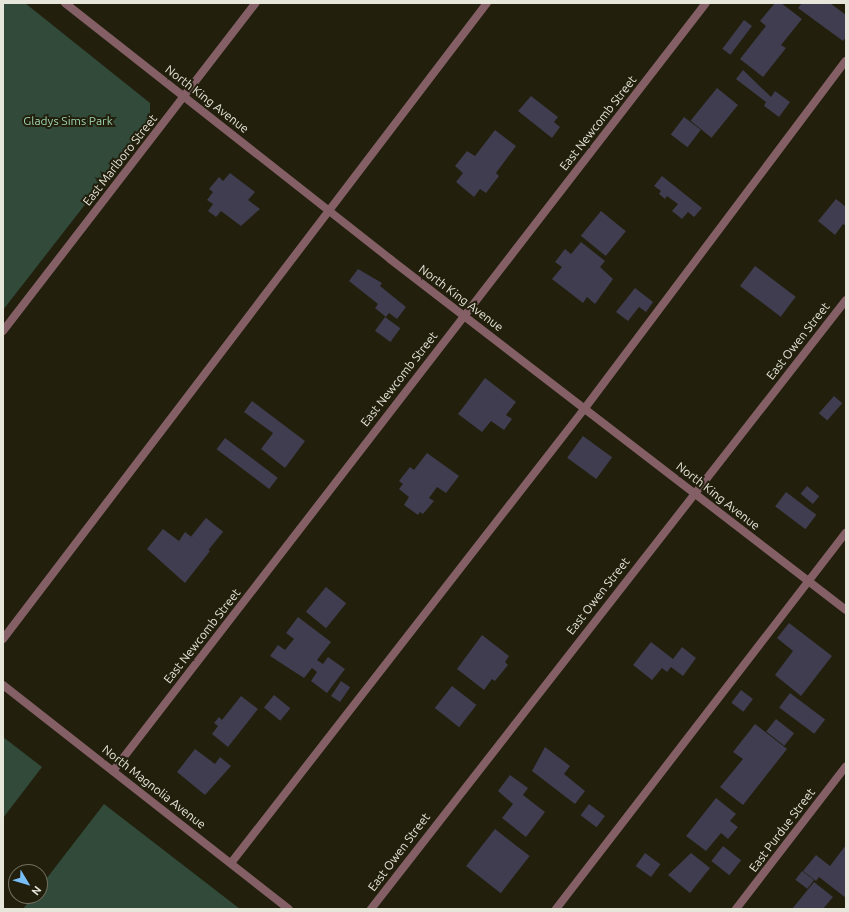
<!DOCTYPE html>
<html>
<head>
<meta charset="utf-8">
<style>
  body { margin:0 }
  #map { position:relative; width:849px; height:912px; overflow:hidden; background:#221f0d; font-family:Ubuntu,sans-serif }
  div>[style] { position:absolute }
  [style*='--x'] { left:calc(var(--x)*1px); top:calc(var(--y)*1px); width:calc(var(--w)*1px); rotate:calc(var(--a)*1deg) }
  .green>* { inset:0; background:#314a3a }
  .building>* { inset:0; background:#3f3d4f; transform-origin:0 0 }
  .service>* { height:8px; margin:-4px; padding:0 4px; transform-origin:4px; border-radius:4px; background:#846066 }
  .minor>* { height:8px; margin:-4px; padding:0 4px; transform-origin:4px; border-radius:4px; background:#846066 }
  span { translate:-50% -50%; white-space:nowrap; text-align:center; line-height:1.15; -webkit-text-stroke:4px #221f0d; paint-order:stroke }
  .street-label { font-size:12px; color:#e7e6da }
  .park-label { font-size:12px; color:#9dd4b0 }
  .frame { position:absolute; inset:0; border:4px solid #e7e6da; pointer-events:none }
  .north { position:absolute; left:8px; top:864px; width:40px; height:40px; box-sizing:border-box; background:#221f0d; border:1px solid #716f5f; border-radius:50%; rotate:128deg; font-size:11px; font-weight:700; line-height:16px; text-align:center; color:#e7e6da }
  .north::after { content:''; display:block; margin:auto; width:14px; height:18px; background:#78bff7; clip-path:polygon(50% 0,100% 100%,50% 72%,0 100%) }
</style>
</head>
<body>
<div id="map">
  <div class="green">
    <i style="clip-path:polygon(3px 3px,25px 3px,150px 103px,150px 121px,3px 310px)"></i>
    <i style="clip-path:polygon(3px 737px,42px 767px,3px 818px)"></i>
    <i style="clip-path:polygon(104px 804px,240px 909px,23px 909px,33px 896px,40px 896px,40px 887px)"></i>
  </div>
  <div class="building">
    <i style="clip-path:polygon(775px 3px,781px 3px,802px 19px,781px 45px,786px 48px,763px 77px,740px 59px,766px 26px,760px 21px)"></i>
    <i style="clip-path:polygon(802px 3px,830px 3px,846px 15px,846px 37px,843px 41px,798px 8px)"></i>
    <i style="left:744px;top:20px;width:10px;height:36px;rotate:37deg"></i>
    <i style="clip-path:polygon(743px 70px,771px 97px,775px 91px,790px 102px,779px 117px,764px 106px,766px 102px,736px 79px)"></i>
    <i style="left:717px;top:88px;width:27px;height:42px;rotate:39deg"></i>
    <i style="clip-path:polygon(531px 96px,558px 117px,554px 122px,560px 127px,552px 138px,518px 111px)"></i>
    <i style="left:684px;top:117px;width:21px;height:22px;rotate:37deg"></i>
    <i style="clip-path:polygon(495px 130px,516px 146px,496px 173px,499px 176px,486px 193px,480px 189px,474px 197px,456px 182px,463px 173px,455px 166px,467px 151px,475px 156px)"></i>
    <i style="clip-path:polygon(230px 173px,255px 192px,248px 200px,260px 209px,241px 226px,221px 211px,216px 217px,208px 211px,213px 204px,207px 200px,213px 192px,209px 189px,219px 177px,223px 181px)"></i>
    <i style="clip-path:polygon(662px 176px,702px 208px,694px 217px,688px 212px,682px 219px,672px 211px,678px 204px,667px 196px,665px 199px,659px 194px,661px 191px,654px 186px)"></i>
    <i style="clip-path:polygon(836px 199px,846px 207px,846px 226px,843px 224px,835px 235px,818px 221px)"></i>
    <i style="left:601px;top:211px;width:32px;height:32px;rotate:39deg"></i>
    <i style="clip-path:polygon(581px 242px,605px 261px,600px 267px,613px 279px,595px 304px,587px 297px,583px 303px,552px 279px,562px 267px,555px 262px,565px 249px,571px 254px)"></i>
    <i style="left:755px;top:266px;width:51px;height:25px;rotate:37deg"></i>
    <i style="clip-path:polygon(358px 269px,382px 283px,380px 286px,406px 307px,397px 319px,389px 313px,386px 317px,375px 308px,378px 304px,349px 281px)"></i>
    <i style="clip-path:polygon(635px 288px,653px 302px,646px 312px,639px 307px,628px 321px,616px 312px)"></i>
    <i style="left:385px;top:317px;width:19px;height:17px;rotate:36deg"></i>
    <i style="clip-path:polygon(485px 378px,516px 402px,506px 415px,512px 419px,504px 430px,491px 421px,482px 432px,458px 414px)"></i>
    <i style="left:834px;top:396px;width:11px;height:23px;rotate:41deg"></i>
    <i style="clip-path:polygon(252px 401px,305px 441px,285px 468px,261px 449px,273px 433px,244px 412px)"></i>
    <i style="left:583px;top:436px;width:36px;height:27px;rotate:36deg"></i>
    <i style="left:225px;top:438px;width:66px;height:14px;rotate:37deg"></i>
    <i style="clip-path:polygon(427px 453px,459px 476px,446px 493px,437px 487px,429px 498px,434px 501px,423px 514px,420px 512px,418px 515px,404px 505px,409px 497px,399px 489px,403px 484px,399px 481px,410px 467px,414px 470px)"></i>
    <i style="left:807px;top:486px;width:16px;height:10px;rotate:40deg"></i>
    <i style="left:786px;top:492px;width:38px;height:18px;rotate:37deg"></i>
    <i style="left:206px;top:518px;width:22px;height:24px;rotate:39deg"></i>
    <i style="clip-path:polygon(163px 529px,179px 541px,185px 532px,210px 551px,185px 583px,147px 549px)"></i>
    <i style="left:326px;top:587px;width:26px;height:32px;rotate:39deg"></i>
    <i style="clip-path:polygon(298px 617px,331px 642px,317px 660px,323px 664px,328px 657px,345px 669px,327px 693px,311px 681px,317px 672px,312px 668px,304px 678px,270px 656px,278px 645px,285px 650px,294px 639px,286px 633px)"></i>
    <i style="clip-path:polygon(789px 623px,832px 656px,801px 696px,775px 675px,793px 651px,777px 638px)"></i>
    <i style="clip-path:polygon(482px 635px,509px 656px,505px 662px,508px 665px,495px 681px,492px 679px,484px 690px,457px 669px)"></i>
    <i style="clip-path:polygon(651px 642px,673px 659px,682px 647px,696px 658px,683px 676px,671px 667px,667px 672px,662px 668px,652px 680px,633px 665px)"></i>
    <i style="left:341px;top:681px;width:11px;height:18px;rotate:34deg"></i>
    <i style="left:452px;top:686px;width:31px;height:28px;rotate:38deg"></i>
    <i style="left:741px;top:690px;width:15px;height:16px;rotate:37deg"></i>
    <i style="left:790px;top:693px;width:44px;height:18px;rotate:37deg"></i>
    <i style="left:274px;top:695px;width:21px;height:16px;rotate:39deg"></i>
    <i style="clip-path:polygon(241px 696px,258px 709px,228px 747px,212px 734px,218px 726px,214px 723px,219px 717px,222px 720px)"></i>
    <i style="left:776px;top:719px;width:23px;height:16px;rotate:38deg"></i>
    <i style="clip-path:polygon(755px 724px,787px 749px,743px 805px,720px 787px,743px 759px,733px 752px)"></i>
    <i style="clip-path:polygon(545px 747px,570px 766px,564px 774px,585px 791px,575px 804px,532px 771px)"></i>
    <i style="clip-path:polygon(195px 749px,215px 764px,220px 757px,231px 766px,205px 795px,177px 772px)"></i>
    <i style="clip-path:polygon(510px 775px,528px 788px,523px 795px,545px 812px,526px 837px,502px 818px,513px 804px,498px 791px)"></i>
    <i style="clip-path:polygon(716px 798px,736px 814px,730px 821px,738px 827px,728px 839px,721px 833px,706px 851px,686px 836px)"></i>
    <i style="left:589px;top:804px;width:20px;height:14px;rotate:37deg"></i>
    <i style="left:495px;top:829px;width:44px;height:47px;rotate:38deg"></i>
    <i style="clip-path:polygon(846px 845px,846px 898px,819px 877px,816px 881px,803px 871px,816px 855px,830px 866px)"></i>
    <i style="left:723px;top:846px;width:23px;height:19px;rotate:38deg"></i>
    <i style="left:645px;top:853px;width:19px;height:16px;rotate:36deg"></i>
    <i style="clip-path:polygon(691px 853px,710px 868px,690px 893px,668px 875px)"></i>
    <i style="left:802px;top:871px;width:15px;height:11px;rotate:37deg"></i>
    <i style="clip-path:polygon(814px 882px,833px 897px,823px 909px,792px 909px)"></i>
  </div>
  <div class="service">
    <i style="--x:3;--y:639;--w:799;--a:-52.73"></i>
    <i style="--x:231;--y:863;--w:576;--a:-52.12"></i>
    <i style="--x:585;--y:408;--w:434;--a:-53.1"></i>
    <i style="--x:556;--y:909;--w:475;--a:-52.4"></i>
  </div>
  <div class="minor">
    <i style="--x:65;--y:3;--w:414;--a:38.2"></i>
    <i style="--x:390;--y:259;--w:575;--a:37.59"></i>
    <i style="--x:3;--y:331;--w:414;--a:-52.4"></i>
    <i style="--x:3;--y:685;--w:363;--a:38.1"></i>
    <i style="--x:113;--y:771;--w:970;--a:-52.33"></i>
    <i style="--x:371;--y:909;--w:772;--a:-52.05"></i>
    <i style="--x:736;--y:909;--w:180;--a:-52.4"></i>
  </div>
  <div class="street-label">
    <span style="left:207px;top:99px;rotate:38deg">North King Avenue</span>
    <span style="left:598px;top:123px;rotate:-52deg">East Newcomb Street</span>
    <span style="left:120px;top:160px;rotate:-52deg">East Marlboro Street</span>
    <span style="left:461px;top:298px;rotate:37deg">North King Avenue</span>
    <span style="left:798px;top:341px;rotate:-52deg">East Owen Street</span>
    <span style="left:399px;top:379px;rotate:-52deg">East Newcomb Street</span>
    <span style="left:718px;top:496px;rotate:38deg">North King Avenue</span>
    <span style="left:598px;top:596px;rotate:-52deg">East Owen Street</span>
    <span style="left:202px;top:636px;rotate:-52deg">East Newcomb Street</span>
    <span style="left:154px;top:787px;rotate:38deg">North Magnolia Avenue</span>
    <span style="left:782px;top:830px;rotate:-53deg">East Purdue Street</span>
    <span style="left:399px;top:852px;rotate:-53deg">East Owen Street</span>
  </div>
  <div class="park-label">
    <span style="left:68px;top:121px">Gladys Sims Park</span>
  </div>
  <div class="frame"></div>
  <div class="north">N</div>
</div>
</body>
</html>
